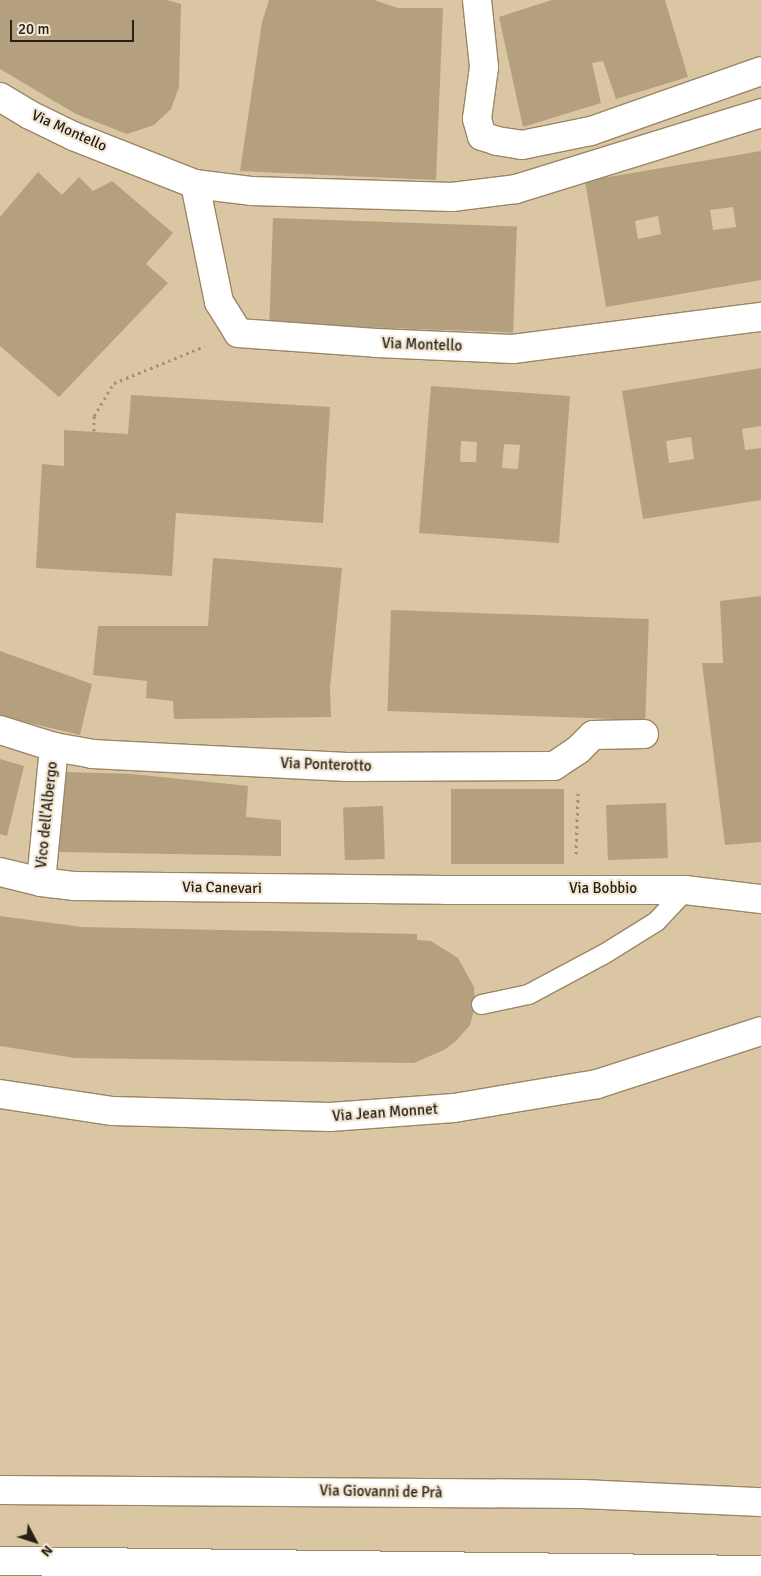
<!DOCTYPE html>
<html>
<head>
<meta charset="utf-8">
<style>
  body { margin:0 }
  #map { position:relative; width:761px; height:1576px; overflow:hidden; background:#dbc6a3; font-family:Signika,sans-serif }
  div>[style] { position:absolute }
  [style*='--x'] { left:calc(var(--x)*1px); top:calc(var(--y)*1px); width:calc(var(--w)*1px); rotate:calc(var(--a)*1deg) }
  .building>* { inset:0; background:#b4a07e; transform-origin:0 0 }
  .path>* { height:3px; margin-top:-1.5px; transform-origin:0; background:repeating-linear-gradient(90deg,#a19074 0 2.5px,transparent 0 6.5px) }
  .roads { filter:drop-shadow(1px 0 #9a8665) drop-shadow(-1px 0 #9a8665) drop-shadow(0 1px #9a8665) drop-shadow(0 -1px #9a8665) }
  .service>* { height:19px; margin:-9.5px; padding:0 9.5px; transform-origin:9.5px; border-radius:9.5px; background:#fff }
  .pedestrian>* { height:28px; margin:-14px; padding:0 14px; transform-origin:14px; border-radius:14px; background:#fff }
  .minor>* { height:28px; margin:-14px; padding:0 14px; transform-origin:14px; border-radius:14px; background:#fff }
  .tertiary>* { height:28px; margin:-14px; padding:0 14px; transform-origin:14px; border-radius:14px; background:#fff }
  .primary>* { height:28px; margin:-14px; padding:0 14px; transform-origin:14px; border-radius:14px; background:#fff }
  span { translate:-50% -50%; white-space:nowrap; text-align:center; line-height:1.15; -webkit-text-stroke:4.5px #f3e8d7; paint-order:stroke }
  .street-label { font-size:15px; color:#282012 }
  .north { position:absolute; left:10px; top:1516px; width:50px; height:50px; -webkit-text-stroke:4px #f3e8d7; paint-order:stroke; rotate:130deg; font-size:14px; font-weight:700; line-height:20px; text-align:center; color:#282012 }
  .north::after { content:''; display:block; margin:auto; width:18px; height:22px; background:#282012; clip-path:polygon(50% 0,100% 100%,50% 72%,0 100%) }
  .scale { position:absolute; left:10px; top:20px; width:124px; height:22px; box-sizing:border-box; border:2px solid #282012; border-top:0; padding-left:6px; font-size:15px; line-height:18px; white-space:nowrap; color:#282012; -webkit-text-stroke:4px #f3e8d7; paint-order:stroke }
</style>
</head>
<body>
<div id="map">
  <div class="building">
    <i style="clip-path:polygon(0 0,167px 0,181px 4px,179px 87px,171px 109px,154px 125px,127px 134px,76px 114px,0 69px)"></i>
    <i style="clip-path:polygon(269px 0,374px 0,398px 8px,443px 8px,436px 180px,240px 171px,262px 22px)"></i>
    <i style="clip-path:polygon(552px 0,665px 0,688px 77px,616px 99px,603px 61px,592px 63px,601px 103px,523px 127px,499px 17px)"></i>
    <i style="clip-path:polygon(evenodd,761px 151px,761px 280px,606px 307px,585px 181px,761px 151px,733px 207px,736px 227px,713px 230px,710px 210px,733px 207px,761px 151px,658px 216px,661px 234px,638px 239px,635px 221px,658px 216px)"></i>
    <i style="clip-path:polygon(38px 172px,62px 195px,79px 177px,93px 191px,112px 181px,173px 233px,146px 264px,168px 283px,59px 397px,0 346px,0 217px)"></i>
    <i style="left:273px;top:218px;width:244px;height:106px;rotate:2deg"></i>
    <i style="clip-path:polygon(evenodd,761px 368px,761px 426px,742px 429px,745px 450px,761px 448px,761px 500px,643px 519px,622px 391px,761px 368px,691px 437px,694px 459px,669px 463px,666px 441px,691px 437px)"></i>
    <i style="clip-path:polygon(evenodd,431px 386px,570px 396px,559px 543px,419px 533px,431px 386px,461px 441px,477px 442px,476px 462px,460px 462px,461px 441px,431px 386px,504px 444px,520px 445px,518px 469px,502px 468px,504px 444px)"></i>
    <i style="clip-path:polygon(131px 395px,330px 407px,323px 523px,176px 513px,172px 576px,36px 568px,42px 464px,64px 466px,64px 430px,128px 434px)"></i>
    <i style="clip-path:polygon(213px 558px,342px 568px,330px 687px,331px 717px,174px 719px,173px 701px,146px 698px,147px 681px,93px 675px,98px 626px,208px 626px)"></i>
    <i style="clip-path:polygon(761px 596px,761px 842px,725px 845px,702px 663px,723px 663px,720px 601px)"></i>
    <i style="left:391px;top:610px;width:258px;height:101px;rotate:2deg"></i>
    <i style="clip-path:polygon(0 651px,92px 684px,80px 735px,0 716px)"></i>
    <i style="clip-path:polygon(0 759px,24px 766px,7px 836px,0 834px)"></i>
    <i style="clip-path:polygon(63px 772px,132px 774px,248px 786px,246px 817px,281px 820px,281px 856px,59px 852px)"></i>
    <i style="left:564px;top:789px;width:75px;height:113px;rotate:90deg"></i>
    <i style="left:666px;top:803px;width:55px;height:60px;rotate:88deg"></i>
    <i style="left:383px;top:806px;width:53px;height:40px;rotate:88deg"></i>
    <i style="clip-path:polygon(0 916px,82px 927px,417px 934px,417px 940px,431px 941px,458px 958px,474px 987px,475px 1006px,470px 1025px,455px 1042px,444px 1050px,414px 1063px,75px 1058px,0 1046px)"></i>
  </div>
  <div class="path">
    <i style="--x:94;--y:431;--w:15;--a:-90"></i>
    <i style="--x:94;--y:416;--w:39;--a:-59"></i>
    <i style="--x:114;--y:383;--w:98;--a:-22.1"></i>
    <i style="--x:576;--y:854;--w:61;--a:-88.1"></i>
  </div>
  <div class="roads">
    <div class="service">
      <i style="--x:481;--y:1004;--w:48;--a:-12"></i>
      <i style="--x:528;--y:994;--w:85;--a:-28.1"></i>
      <i style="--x:603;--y:954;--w:62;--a:-31.9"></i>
      <i style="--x:656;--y:921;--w:42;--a:-46.9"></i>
    </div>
    <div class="pedestrian">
      <i style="--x:0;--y:1561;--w:761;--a:0.68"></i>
    </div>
    <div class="minor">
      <i style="--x:477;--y:0;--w:67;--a:84"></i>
      <i style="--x:484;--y:67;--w:52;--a:97.7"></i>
      <i style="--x:477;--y:119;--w:18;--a:74"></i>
      <i style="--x:482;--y:136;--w:16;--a:18"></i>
      <i style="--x:497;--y:141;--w:25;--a:9"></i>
      <i style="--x:522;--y:145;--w:70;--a:-11.5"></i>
      <i style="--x:591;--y:131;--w:180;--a:-19.4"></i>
      <i style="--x:0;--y:97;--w:35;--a:31"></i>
      <i style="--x:30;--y:115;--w:48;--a:26"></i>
      <i style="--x:73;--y:136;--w:131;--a:21.5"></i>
      <i style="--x:195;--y:184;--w:56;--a:7.1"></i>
      <i style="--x:251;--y:191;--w:201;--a:1.7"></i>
      <i style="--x:452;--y:197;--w:64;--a:-7.1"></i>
      <i style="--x:516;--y:189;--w:257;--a:-17.2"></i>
      <i style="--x:195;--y:184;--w:120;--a:78.5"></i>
      <i style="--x:219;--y:302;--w:36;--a:58"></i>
      <i style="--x:238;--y:333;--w:138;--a:4.1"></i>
      <i style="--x:376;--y:343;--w:137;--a:2.5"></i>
      <i style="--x:513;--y:349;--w:250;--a:-7.4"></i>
      <i style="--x:0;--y:730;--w:57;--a:17.5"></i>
      <i style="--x:54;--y:747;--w:39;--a:10"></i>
      <i style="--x:92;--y:754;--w:255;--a:2.9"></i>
      <i style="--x:347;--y:767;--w:207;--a:-0.3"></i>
      <i style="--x:554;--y:766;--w:29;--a:-34"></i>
      <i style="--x:578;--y:750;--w:21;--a:-45"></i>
      <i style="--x:593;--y:735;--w:51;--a:-1.1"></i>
      <i style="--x:41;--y:882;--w:136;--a:-84.5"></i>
    </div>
    <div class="tertiary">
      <i style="--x:0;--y:1490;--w:582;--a:0.39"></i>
      <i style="--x:582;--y:1494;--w:179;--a:2.6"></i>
    </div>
    <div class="primary">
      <i style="--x:0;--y:872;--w:42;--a:13.7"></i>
      <i style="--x:41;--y:882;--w:34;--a:7"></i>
      <i style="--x:75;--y:886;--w:370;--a:0.6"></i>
      <i style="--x:445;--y:890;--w:240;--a:0"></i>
      <i style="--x:685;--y:890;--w:77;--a:6.8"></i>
      <i style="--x:0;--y:1094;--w:114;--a:8.6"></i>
      <i style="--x:113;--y:1111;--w:217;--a:1.6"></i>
      <i style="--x:330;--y:1117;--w:124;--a:-4.2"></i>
      <i style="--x:454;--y:1108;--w:145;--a:-9.5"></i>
      <i style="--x:597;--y:1084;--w:172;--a:-17.9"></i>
    </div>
  </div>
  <div class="street-label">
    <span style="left:69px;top:131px;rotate:24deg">Via Montello</span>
    <span style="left:422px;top:345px;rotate:2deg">Via Montello</span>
    <span style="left:326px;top:765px;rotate:2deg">Via Ponterotto</span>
    <span style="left:47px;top:815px;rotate:-84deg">Vico dell'Albergo</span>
    <span style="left:222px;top:888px;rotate:1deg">Via Canevari</span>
    <span style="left:603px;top:889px">Via Bobbio</span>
    <span style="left:385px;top:1113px;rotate:-4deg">Via Jean Monnet</span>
    <span style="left:381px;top:1492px;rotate:1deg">Via Giovanni de Prà</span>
  </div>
  <div class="north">N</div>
  <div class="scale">20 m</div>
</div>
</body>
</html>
